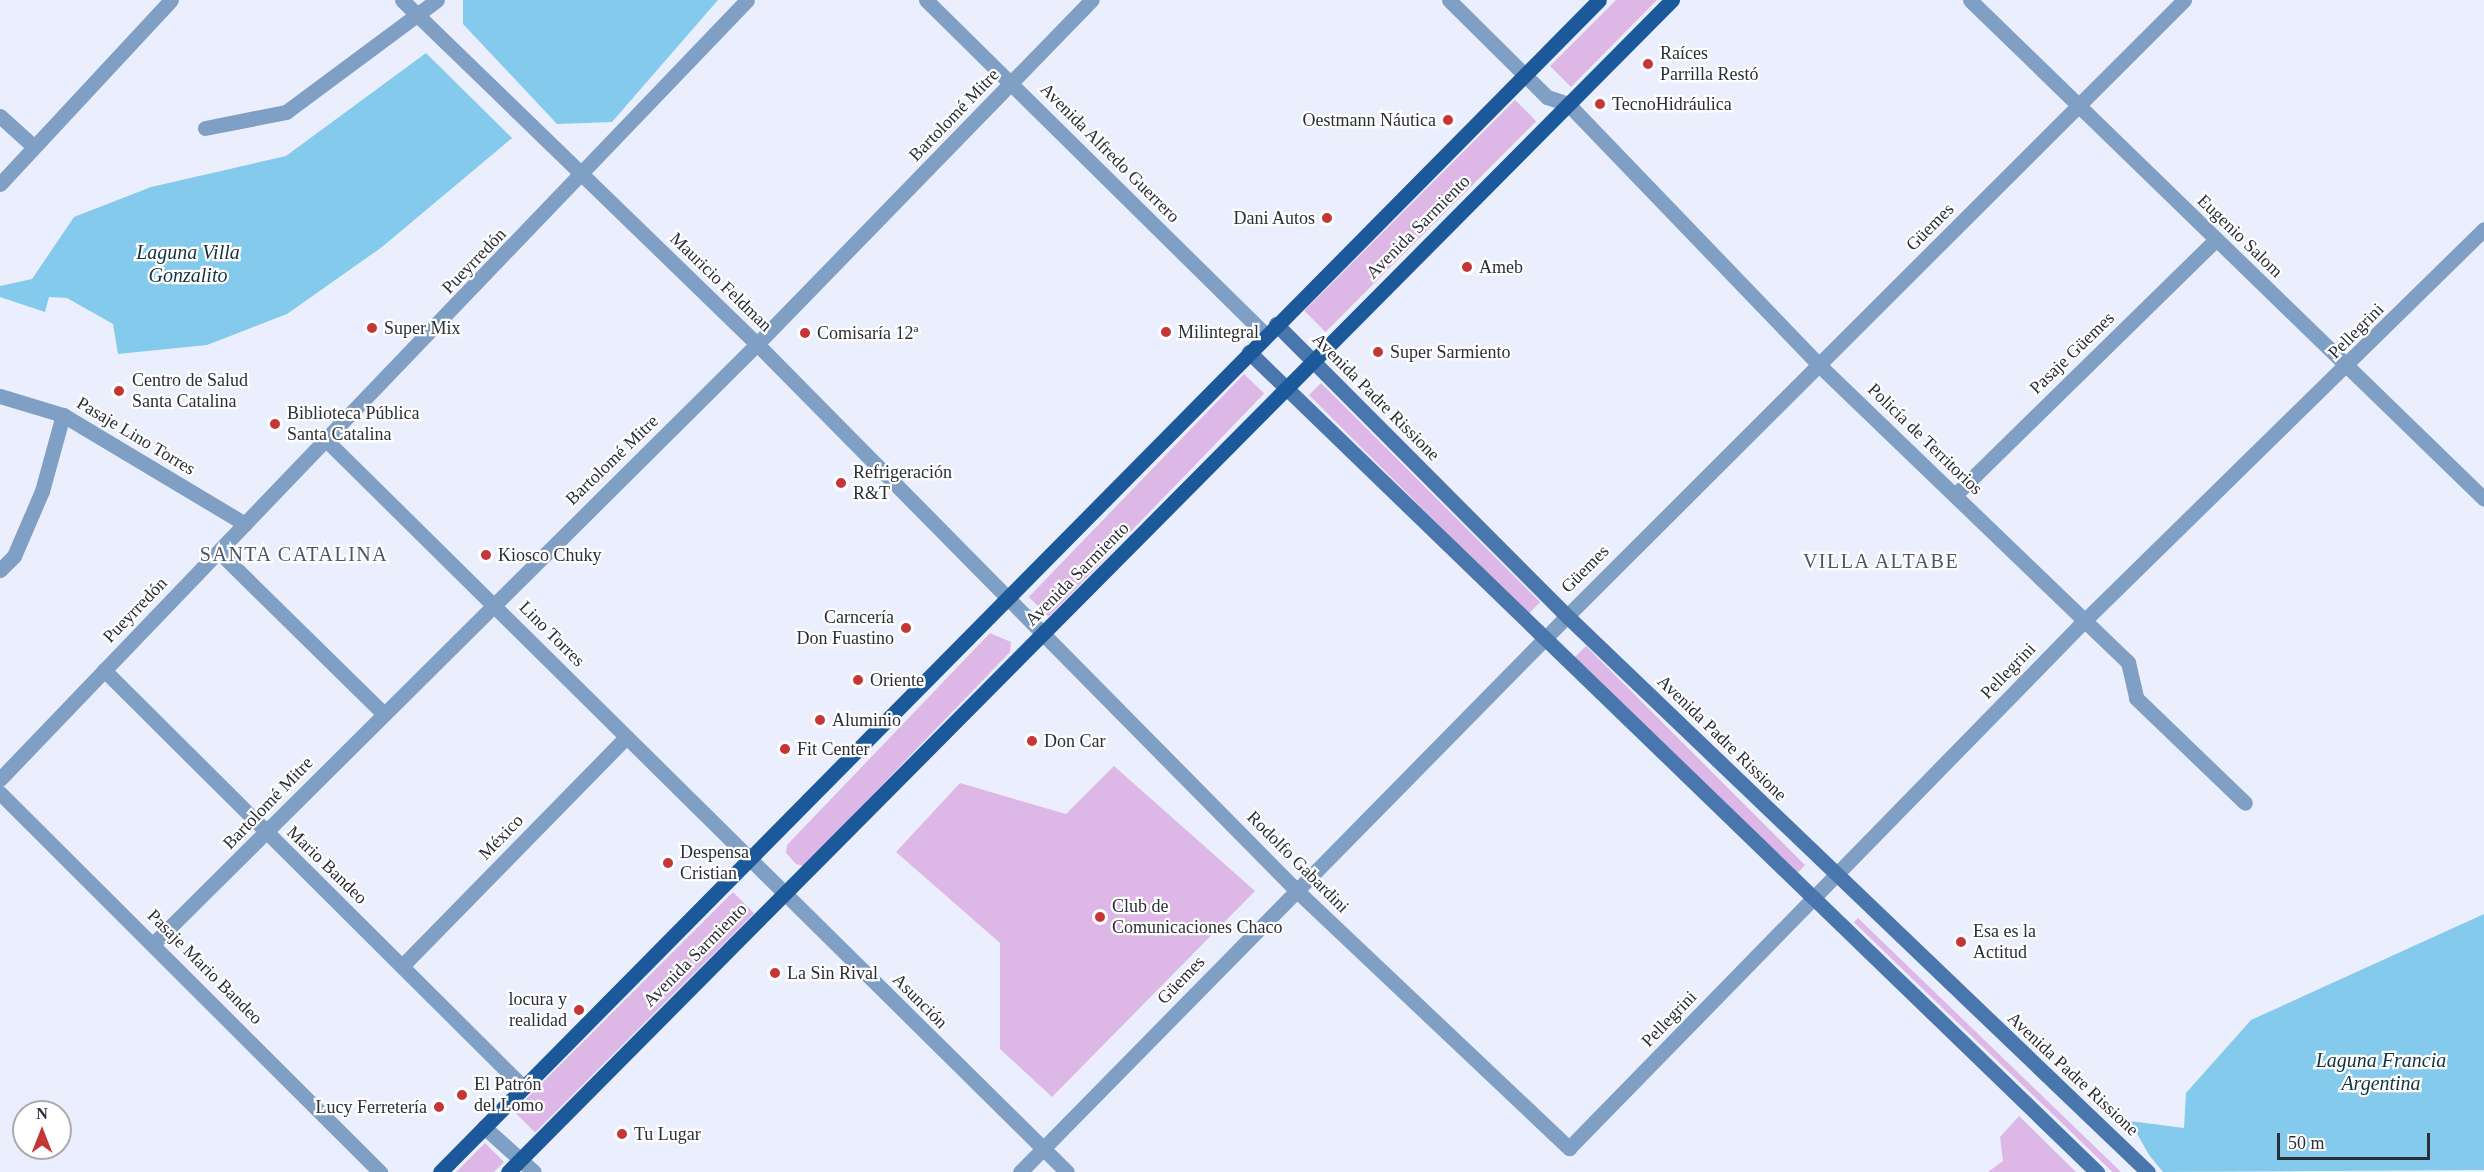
<!DOCTYPE html>
<html>
<head>
<meta charset="utf-8">
<style>
  body { margin:0 }
  #map { position:relative; width:2484px; height:1172px; overflow:hidden; background:#ebeffd; font-family:Georgia,serif }
  div>[style] { position:absolute }
  [style*='--x'] { left:calc(var(--x)*1px); top:calc(var(--y)*1px); width:calc(var(--w)*1px); rotate:calc(var(--a)*1deg) }
  .green>* { inset:0; background:#ddb8e6; transform-origin:0 0 }
  .water>* { inset:0; background:#84caed }
  .minor>* { height:15px; margin:-7.5px; padding:0 7.5px; transform-origin:7.5px; border-radius:7.5px; background:#809fc5 }
  .tertiary>* { height:15px; margin:-7.5px; padding:0 7.5px; transform-origin:7.5px; border-radius:7.5px; background:#809fc5 }
  .secondary>* { height:15px; margin:-7.5px; padding:0 7.5px; transform-origin:7.5px; border-radius:7.5px; background:#4977ad }
  .primary>* { height:15px; margin:-7.5px; padding:0 7.5px; transform-origin:7.5px; border-radius:7.5px; background:#1b599b }
  .dots>* { width:16px; height:16px; translate:-50% -50%; box-sizing:border-box; border:3px solid #fff; border-radius:50% }
  span { translate:-50% -50%; white-space:nowrap; text-align:center; line-height:1.15; -webkit-text-stroke:4.5px #fff; paint-order:stroke }
  .poi-label { font-size:18px; color:#2c2e37 }
  .left { translate:0 -50%; text-align:left }
  .right { translate:-100% -50%; text-align:right }
  .street-label { font-size:18px; color:#2c2e37 }
  .water-label { font-size:20px; color:#123241; font-style:italic }
  .neighbourhood-label { font-size:20px; color:#4f5367; letter-spacing:1.5px }
  .north { position:absolute; left:12px; top:1100px; width:60px; height:60px; box-sizing:border-box; background:#fff; border:2px solid #ababaf; border-radius:50%; rotate:0deg; font-size:16px; font-weight:700; line-height:24px; text-align:center; color:#2c2e37 }
  .north::after { content:''; display:block; margin:auto; width:21px; height:27px; background:#c53637; clip-path:polygon(50% 0,100% 100%,50% 72%,0 100%) }
  .scale { position:absolute; left:2277px; top:1133px; width:153px; height:27px; box-sizing:border-box; border:3px solid #2c2e37; border-top:0; padding-left:8px; font-size:18px; line-height:21px; white-space:nowrap; color:#2c2e37; -webkit-text-stroke:4px #fff; paint-order:stroke }
</style>
</head>
<body>
<div id="map">
  <div class="green">
    <i style="clip-path:polygon(1616px 0,1657px 0,1571px 87px,1550px 66px)"></i>
    <i style="left:1515px;top:100px;width:30px;height:298px;rotate:45deg"></i>
    <i style="left:1244px;top:374px;width:28px;height:310px;rotate:44deg"></i>
    <i style="left:1321px;top:383px;width:310px;height:17px;rotate:45deg"></i>
    <i style="clip-path:polygon(990px 633px,1011px 642px,1010px 652px,804px 866px,796px 864px,786px 853px,787px 845px)"></i>
    <i style="left:1586px;top:646px;width:310px;height:16px;rotate:45deg"></i>
    <i style="clip-path:polygon(1114px 766px,1255px 891px,1052px 1097px,1000px 1049px,1000px 943px,896px 852px,960px 783px,1066px 814px)"></i>
    <i style="left:733px;top:892px;width:30px;height:310px;rotate:45deg"></i>
    <i style="left:1858px;top:918px;width:365px;height:6px;rotate:44deg"></i>
    <i style="clip-path:polygon(2019px 1116px,2076px 1172px,1988px 1172px,2003px 1161px,2000px 1137px)"></i>
    <i style="clip-path:polygon(485px 1143px,504px 1162px,494px 1172px,456px 1172px)"></i>
  </div>
  <div class="water">
    <i style="clip-path:polygon(463px 0,718px 0,612px 122px,557px 124px,463px 24px)"></i>
    <i style="clip-path:polygon(426px 53px,512px 138px,382px 247px,287px 314px,207px 345px,118px 354px,113px 324px,67px 298px,49px 297px,45px 312px,0 297px,0 286px,32px 279px,74px 217px,151px 187px,286px 156px)"></i>
    <i style="clip-path:polygon(2484px 914px,2484px 1170px,2163px 1172px,2149px 1155px,2130px 1121px,2184px 1128px,2186px 1093px,2251px 1020px)"></i>
  </div>
  <div class="minor">
    <i style="--x:402;--y:0;--w:494;--a:44.1"></i>
    <i style="--x:757;--y:344;--w:767;--a:45.37"></i>
    <i style="--x:1296;--y:890;--w:376;--a:43.4"></i>
    <i style="--x:1569;--y:1148;--w:735;--a:-45.66"></i>
    <i style="--x:2083;--y:622;--w:561;--a:-44.42"></i>
    <i style="--x:1449;--y:0;--w:138;--a:44.7"></i>
    <i style="--x:1547;--y:97;--w:22;--a:18"></i>
    <i style="--x:1568;--y:104;--w:362;--a:46.1"></i>
    <i style="--x:1819;--y:365;--w:429;--a:43.9"></i>
    <i style="--x:2128;--y:662;--w:37;--a:77"></i>
    <i style="--x:2136;--y:698;--w:151;--a:43.9"></i>
    <i style="--x:1970;--y:0;--w:716;--a:44.15"></i>
    <i style="--x:0;--y:116;--w:43;--a:42.2"></i>
    <i style="--x:205;--y:128;--w:83;--a:-11.2"></i>
    <i style="--x:286;--y:112;--w:188;--a:-36.6"></i>
    <i style="--x:0;--y:184;--w:251;--a:-47.1"></i>
    <i style="--x:0;--y:396;--w:66;--a:16.8"></i>
    <i style="--x:63;--y:415;--w:212;--a:30.9"></i>
    <i style="--x:327;--y:441;--w:1040;--a:44.65"></i>
    <i style="--x:1956;--y:494;--w:363;--a:-44.4"></i>
    <i style="--x:219;--y:552;--w:230;--a:44.5"></i>
    <i style="--x:0;--y:570;--w:20;--a:-45"></i>
    <i style="--x:14;--y:556;--w:71;--a:-66.7"></i>
    <i style="--x:42;--y:491;--w:79;--a:-74.6"></i>
    <i style="--x:104;--y:670;--w:591;--a:44.86"></i>
    <i style="--x:0;--y:779;--w:1079;--a:-46.2"></i>
    <i style="--x:0;--y:793;--w:537;--a:44.92"></i>
    <i style="--x:154;--y:943;--w:850;--a:-44.81"></i>
    <i style="--x:757;--y:344;--w:480;--a:-45.8"></i>
    <i style="--x:403;--y:965;--w:319;--a:-45.6"></i>
    <i style="--x:484;--y:1127;--w:67;--a:42"></i>
    <i style="--x:1020;--y:1172;--w:780;--a:-45.47"></i>
    <i style="--x:1567;--y:616;--w:872;--a:-44.95"></i>
  </div>
  <div class="tertiary">
    <i style="--x:926;--y:0;--w:477;--a:44.6"></i>
  </div>
  <div class="secondary">
    <i style="--x:1276;--y:324;--w:412;--a:45.1"></i>
    <i style="--x:1567;--y:616;--w:804;--a:43.74"></i>
    <i style="--x:1249;--y:352;--w:1180;--a:44.04"></i>
  </div>
  <div class="primary">
    <i style="--x:440;--y:1172;--w:1648;--a:-45.32"></i>
    <i style="--x:508;--y:1172;--w:1652;--a:-45.2"></i>
  </div>
  <div class="dots">
    <i style="left:1648px;top:64px;background:#c53637"></i>
    <i style="left:1600px;top:104px;background:#c53637"></i>
    <i style="left:1448px;top:120px;background:#c53637"></i>
    <i style="left:1327px;top:218px;background:#c53637"></i>
    <i style="left:1467px;top:267px;background:#c53637"></i>
    <i style="left:372px;top:328px;background:#c53637"></i>
    <i style="left:1166px;top:332px;background:#c53637"></i>
    <i style="left:805px;top:333px;background:#c53637"></i>
    <i style="left:1378px;top:352px;background:#c53637"></i>
    <i style="left:119px;top:391px;background:#c53637"></i>
    <i style="left:275px;top:424px;background:#c53637"></i>
    <i style="left:841px;top:483px;background:#c53637"></i>
    <i style="left:486px;top:555px;background:#c53637"></i>
    <i style="left:906px;top:628px;background:#c53637"></i>
    <i style="left:858px;top:680px;background:#c53637"></i>
    <i style="left:820px;top:720px;background:#c53637"></i>
    <i style="left:1032px;top:741px;background:#c53637"></i>
    <i style="left:785px;top:749px;background:#c53637"></i>
    <i style="left:668px;top:863px;background:#c53637"></i>
    <i style="left:1100px;top:917px;background:#c53637"></i>
    <i style="left:1961px;top:942px;background:#c53637"></i>
    <i style="left:775px;top:973px;background:#c53637"></i>
    <i style="left:579px;top:1010px;background:#c53637"></i>
    <i style="left:462px;top:1095px;background:#c53637"></i>
    <i style="left:439px;top:1107px;background:#c53637"></i>
    <i style="left:622px;top:1134px;background:#c53637"></i>
  </div>
  <div class="poi-label">
    <span class="left" style="left:1660px;top:64px">Raíces<br>Parrilla Restó</span>
    <span class="left" style="left:1612px;top:104px">TecnoHidráulica</span>
    <span class="right" style="left:1436px;top:120px">Oestmann Náutica</span>
    <span class="right" style="left:1315px;top:218px">Dani Autos</span>
    <span class="left" style="left:1479px;top:267px">Ameb</span>
    <span class="left" style="left:384px;top:328px">Super Mix</span>
    <span class="left" style="left:1178px;top:332px">Milintegral</span>
    <span class="left" style="left:817px;top:333px">Comisaría 12ª</span>
    <span class="left" style="left:1390px;top:352px">Super Sarmiento</span>
    <span class="left" style="left:132px;top:391px">Centro de Salud<br>Santa Catalina</span>
    <span class="left" style="left:287px;top:424px">Biblioteca Pública<br>Santa Catalina</span>
    <span class="left" style="left:853px;top:483px">Refrigeración<br>R&amp;T</span>
    <span class="left" style="left:498px;top:555px">Kiosco Chuky</span>
    <span class="right" style="left:894px;top:628px">Carncería<br>Don Fuastino</span>
    <span class="left" style="left:870px;top:680px">Oriente</span>
    <span class="left" style="left:832px;top:720px">Aluminio</span>
    <span class="left" style="left:1044px;top:741px">Don Car</span>
    <span class="left" style="left:797px;top:749px">Fit Center</span>
    <span class="left" style="left:680px;top:863px">Despensa<br>Cristian</span>
    <span class="left" style="left:1112px;top:917px">Club de<br>Comunicaciones Chaco</span>
    <span class="left" style="left:1973px;top:942px">Esa es la<br>Actitud</span>
    <span class="left" style="left:787px;top:973px">La Sin Rival</span>
    <span class="right" style="left:567px;top:1010px">locura y<br>realidad</span>
    <span class="left" style="left:474px;top:1095px">El Patrón<br>del Lomo</span>
    <span class="right" style="left:427px;top:1107px">Lucy Ferretería</span>
    <span class="left" style="left:634px;top:1134px">Tu Lugar</span>
  </div>
  <div class="street-label">
    <span style="left:954px;top:115px;rotate:-46deg">Bartolomé Mitre</span>
    <span style="left:1110px;top:153px;rotate:45deg">Avenida Alfredo Guerrero</span>
    <span style="left:1418px;top:227px;rotate:-45deg">Avenida Sarmiento</span>
    <span style="left:1930px;top:227px;rotate:-45deg">Güemes</span>
    <span style="left:2240px;top:236px;rotate:44deg">Eugenio Salom</span>
    <span style="left:474px;top:261px;rotate:-46deg">Pueyrredón</span>
    <span style="left:721px;top:282px;rotate:44deg">Mauricio Feldman</span>
    <span style="left:2356px;top:331px;rotate:-45deg">Pellegrini</span>
    <span style="left:2072px;top:353px;rotate:-44deg">Pasaje Güemes</span>
    <span style="left:1376px;top:397px;rotate:45deg">Avenida Padre Rissione</span>
    <span style="left:136px;top:436px;rotate:31deg">Pasaje Lino Torres</span>
    <span style="left:1925px;top:439px;rotate:44deg">Policía de Territorios</span>
    <span style="left:612px;top:460px;rotate:-44deg">Bartolomé Mitre</span>
    <span style="left:1585px;top:569px;rotate:-45deg">Güemes</span>
    <span style="left:1077px;top:574px;rotate:-45deg">Avenida Sarmiento</span>
    <span style="left:135px;top:610px;rotate:-46deg">Pueyrredón</span>
    <span style="left:552px;top:634px;rotate:45deg">Lino Torres</span>
    <span style="left:2008px;top:671px;rotate:-46deg">Pellegrini</span>
    <span style="left:1722px;top:738px;rotate:44deg">Avenida Padre Rissione</span>
    <span style="left:268px;top:803px;rotate:-46deg">Bartolomé Mitre</span>
    <span style="left:501px;top:837px;rotate:-46deg">México</span>
    <span style="left:1298px;top:862px;rotate:45deg">Rodolfo Gabardini</span>
    <span style="left:327px;top:865px;rotate:44deg">Mario Bandeo</span>
    <span style="left:695px;top:955px;rotate:-45deg">Avenida Sarmiento</span>
    <span style="left:205px;top:967px;rotate:45deg">Pasaje Mario Bandeo</span>
    <span style="left:1181px;top:980px;rotate:-46deg">Güemes</span>
    <span style="left:920px;top:1001px;rotate:45deg">Asunción</span>
    <span style="left:1669px;top:1019px;rotate:-46deg">Pellegrini</span>
    <span style="left:2073px;top:1074px;rotate:43deg">Avenida Padre Rissione</span>
  </div>
  <div class="water-label">
    <span style="left:188px;top:264px">Laguna Villa<br>Gonzalito</span>
    <span style="left:2381px;top:1072px">Laguna Francia<br>Argentina</span>
  </div>
  <div class="neighbourhood-label">
    <span style="left:294px;top:554px">SANTA CATALINA</span>
    <span style="left:1881px;top:561px">VILLA ALTABE</span>
  </div>
  <div class="north">N</div>
  <div class="scale">50 m</div>
</div>
</body>
</html>
